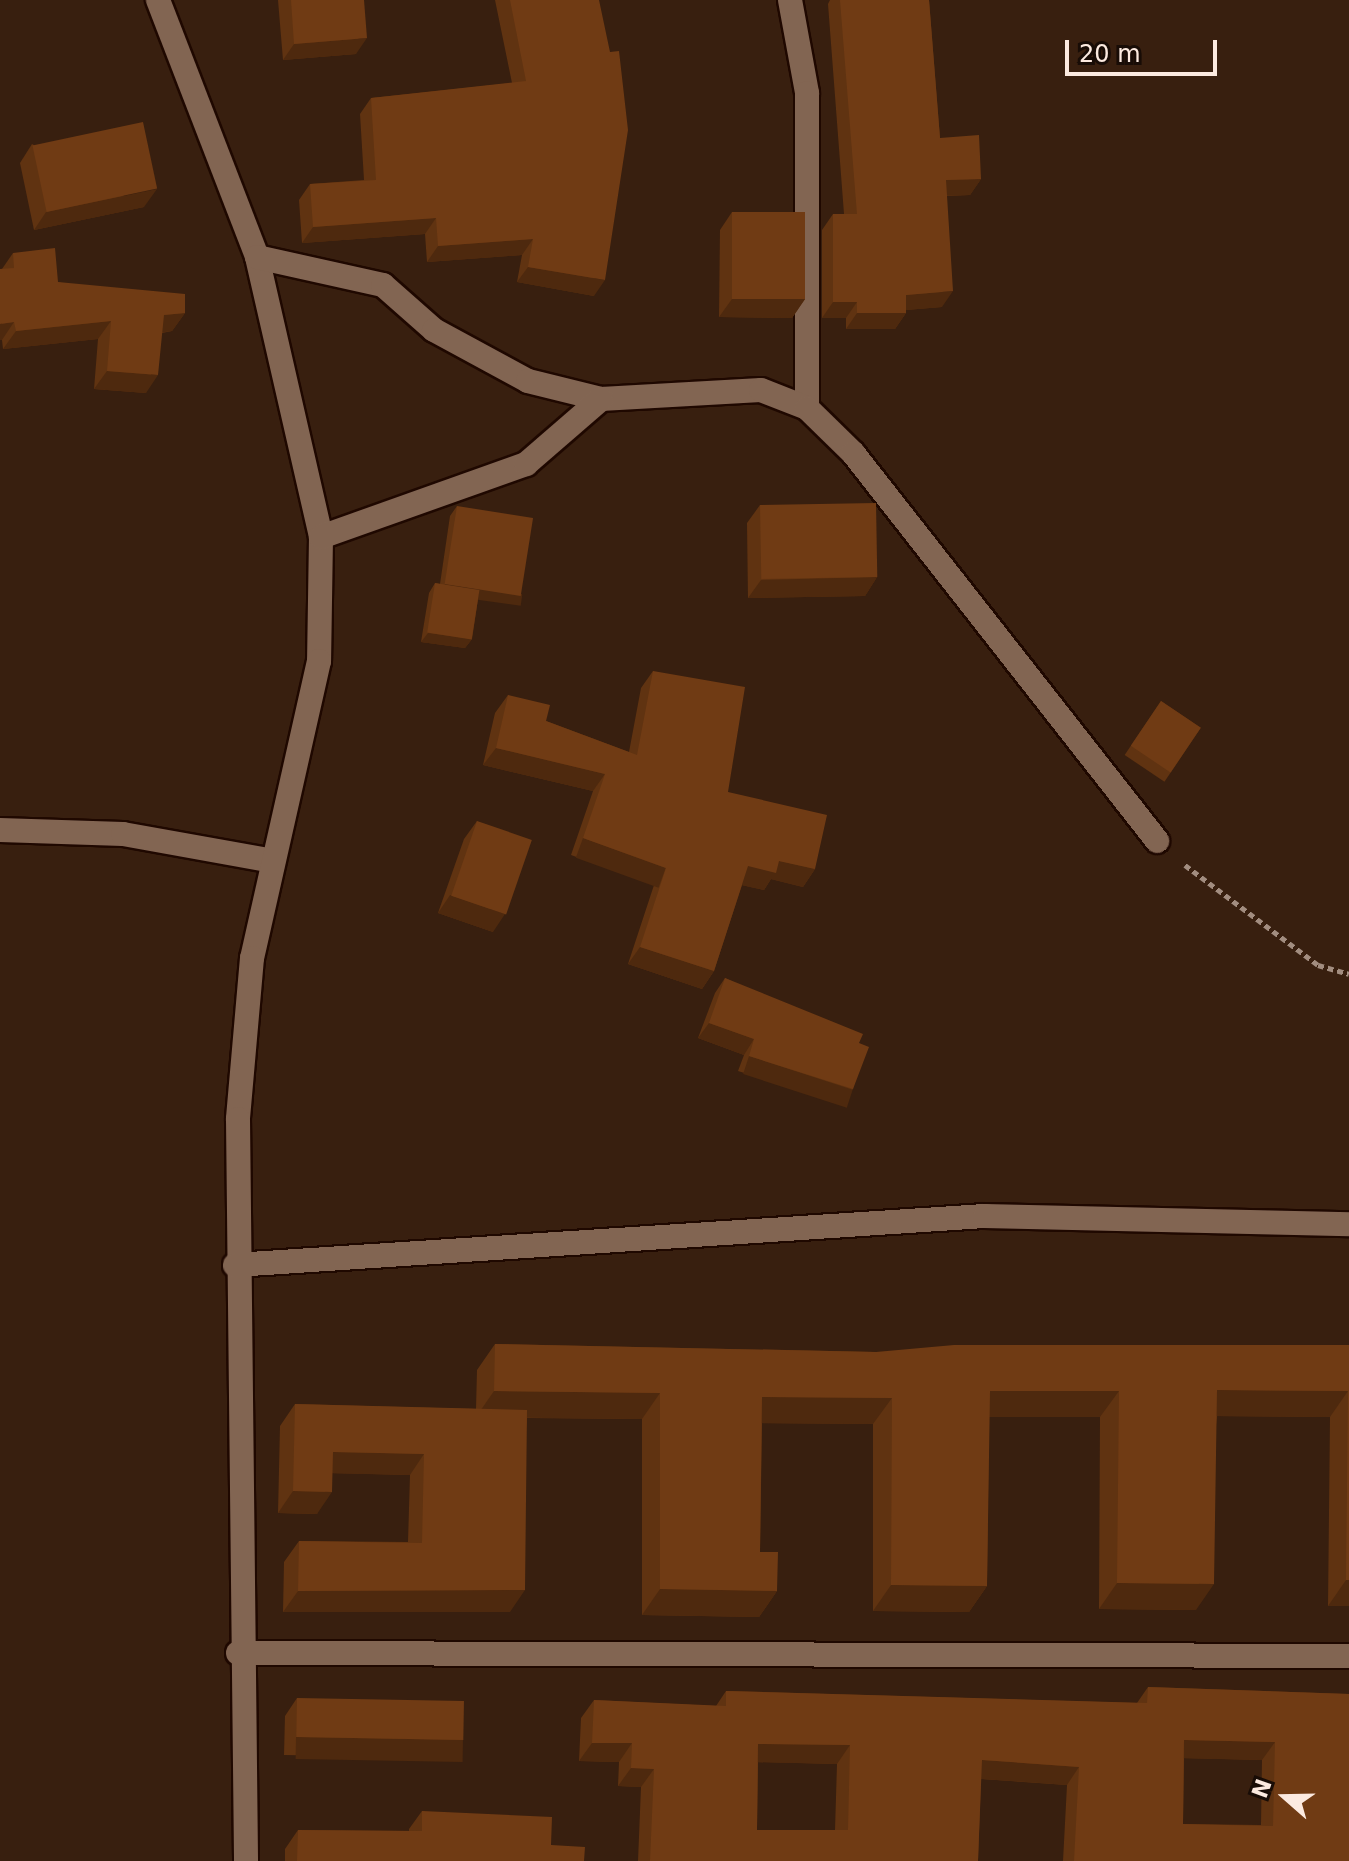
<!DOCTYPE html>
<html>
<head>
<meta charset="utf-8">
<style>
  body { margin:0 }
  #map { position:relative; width:1349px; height:1861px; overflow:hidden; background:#381f0f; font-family:"DejaVu Sans",sans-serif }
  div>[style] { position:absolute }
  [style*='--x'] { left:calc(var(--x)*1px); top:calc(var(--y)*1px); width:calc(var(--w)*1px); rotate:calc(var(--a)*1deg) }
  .path>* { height:5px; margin-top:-2.5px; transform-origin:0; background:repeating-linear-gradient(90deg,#a28d80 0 6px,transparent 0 10px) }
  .roads { filter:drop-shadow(2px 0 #1f0800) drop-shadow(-2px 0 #1f0800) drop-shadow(0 2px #1f0800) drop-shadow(0 -2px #1f0800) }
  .lane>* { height:24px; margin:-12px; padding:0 12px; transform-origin:12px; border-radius:12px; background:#826552 }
  .street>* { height:24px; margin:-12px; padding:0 12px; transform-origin:12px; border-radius:12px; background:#826552 }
  .wall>* { inset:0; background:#603311; transform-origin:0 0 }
  .shaded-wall>* { inset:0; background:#4e290e; transform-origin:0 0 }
  .building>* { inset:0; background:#703b14; transform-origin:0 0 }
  span { translate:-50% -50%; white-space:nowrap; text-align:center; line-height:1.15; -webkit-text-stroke:8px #180c06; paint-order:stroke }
  .north { position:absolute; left:1245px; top:1757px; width:80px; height:80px; -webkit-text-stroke:6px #180c06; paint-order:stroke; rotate:290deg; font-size:22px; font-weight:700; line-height:32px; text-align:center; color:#fceae0 }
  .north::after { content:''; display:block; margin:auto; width:28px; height:36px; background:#fceae0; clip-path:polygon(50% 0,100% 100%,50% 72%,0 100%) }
  .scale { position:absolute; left:1065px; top:40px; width:152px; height:36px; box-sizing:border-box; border:4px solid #fceae0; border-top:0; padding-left:10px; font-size:24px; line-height:28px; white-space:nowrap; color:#fceae0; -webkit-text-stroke:6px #180c06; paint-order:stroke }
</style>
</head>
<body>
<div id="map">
  <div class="path">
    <i style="--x:1185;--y:865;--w:166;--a:36.9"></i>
    <i style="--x:1318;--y:965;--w:32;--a:16"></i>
  </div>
  <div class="roads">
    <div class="lane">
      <i style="--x:0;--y:830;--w:123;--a:1.9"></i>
      <i style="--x:123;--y:834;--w:152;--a:10.2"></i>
    </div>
    <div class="street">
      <i style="--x:158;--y:0;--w:275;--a:68.9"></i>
      <i style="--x:257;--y:257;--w:287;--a:77.1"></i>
      <i style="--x:321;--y:537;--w:124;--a:90.9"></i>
      <i style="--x:319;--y:661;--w:304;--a:102.7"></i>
      <i style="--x:252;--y:958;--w:162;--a:95"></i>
      <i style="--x:238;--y:1119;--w:742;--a:89.38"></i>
      <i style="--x:790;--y:0;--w:95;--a:79.6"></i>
      <i style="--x:807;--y:93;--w:315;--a:90"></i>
      <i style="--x:257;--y:257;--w:129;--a:12.5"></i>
      <i style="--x:383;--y:285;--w:68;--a:41.4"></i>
      <i style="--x:434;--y:330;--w:107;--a:28.5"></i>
      <i style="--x:528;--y:381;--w:75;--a:13.9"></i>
      <i style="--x:601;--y:399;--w:160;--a:-3.2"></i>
      <i style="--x:761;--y:390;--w:49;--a:21.4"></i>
      <i style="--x:807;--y:408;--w:64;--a:44.4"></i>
      <i style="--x:853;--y:453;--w:493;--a:51.9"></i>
      <i style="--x:321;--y:537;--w:218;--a:-19.6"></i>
      <i style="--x:526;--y:464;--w:99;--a:-40.9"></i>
      <i style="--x:235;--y:1265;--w:752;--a:-3.74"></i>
      <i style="--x:985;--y:1216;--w:364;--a:1.3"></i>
      <i style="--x:238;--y:1653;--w:1111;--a:0.15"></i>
    </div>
  </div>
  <div class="wall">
    <i style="clip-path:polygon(278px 0,364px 0,356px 54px,283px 60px)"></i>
    <i style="clip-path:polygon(495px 0,599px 0,594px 296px,517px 282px,522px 255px,427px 262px,425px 234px,302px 243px,299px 200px,310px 184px,364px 180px,360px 114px,371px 98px,512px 83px)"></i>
    <i style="clip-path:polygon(830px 0,929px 0,940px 138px,981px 179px,970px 195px,947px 196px,942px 307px,906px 310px,906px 313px,895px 329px,846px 329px,846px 318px,822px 318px,822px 230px,833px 214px,844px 214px,828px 4px)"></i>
    <i style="clip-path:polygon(32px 144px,144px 207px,34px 230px,20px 163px)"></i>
    <i style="clip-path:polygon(732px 212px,805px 299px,792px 318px,719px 317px,720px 230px)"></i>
    <i style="clip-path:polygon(13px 253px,58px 282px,185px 313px,172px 331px,162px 333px,146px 393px,94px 389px,98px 339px,3px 349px,2px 340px,2px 269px)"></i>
    <i style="clip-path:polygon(760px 505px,877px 577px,865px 596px,748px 598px,747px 523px)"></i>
    <i style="clip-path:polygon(457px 506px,522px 595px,516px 604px,478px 599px,472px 639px,465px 648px,421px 642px,429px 593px,435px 583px,440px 584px,450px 516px)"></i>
    <i style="clip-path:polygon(653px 671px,728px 792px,815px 869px,803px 887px,771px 879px,764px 890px,742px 885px,714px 971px,702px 989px,628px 964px,654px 885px,571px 855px,593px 791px,483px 765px,495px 713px,508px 695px,546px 721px,629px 752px,641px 688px)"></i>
    <i style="left:1161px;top:701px;width:48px;height:65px;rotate:34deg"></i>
    <i style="clip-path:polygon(477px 821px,493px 932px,438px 913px,464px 839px)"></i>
    <i style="clip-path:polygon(725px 978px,859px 1043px,853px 1089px,842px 1104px,738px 1071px,744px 1055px,698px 1038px,715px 993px)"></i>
    <i style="clip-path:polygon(495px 1344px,876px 1352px,1349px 1345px,1349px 1606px,1328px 1606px,1330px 1417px,1217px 1416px,1196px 1610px,1099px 1609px,1100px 1417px,989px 1417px,987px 1586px,969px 1612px,873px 1611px,873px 1424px,762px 1423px,760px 1552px,777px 1591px,759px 1617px,642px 1615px,642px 1419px,527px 1418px,510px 1612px,283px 1612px,284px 1562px,299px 1541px,408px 1542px,410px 1475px,332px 1473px,317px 1514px,278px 1513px,280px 1426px,295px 1404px,476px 1409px,477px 1370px)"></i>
    <i style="clip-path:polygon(evenodd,1148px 1687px,1349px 1694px,1349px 1861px,1063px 1861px,1067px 1785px,981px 1779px,978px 1861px,638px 1861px,641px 1787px,618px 1786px,619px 1762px,579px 1761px,581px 1718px,594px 1700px,716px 1706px,726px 1691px,1137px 1703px,1148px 1687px,1184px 1758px,1262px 1760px,1261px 1825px,1183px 1824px,1184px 1758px,1148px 1687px,758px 1762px,837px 1764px,835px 1830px,757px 1830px,758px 1762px)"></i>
    <i style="clip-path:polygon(297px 1698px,463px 1740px,451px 1758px,284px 1755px,285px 1716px)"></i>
    <i style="clip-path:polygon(422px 1811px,551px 1845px,584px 1861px,285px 1861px,285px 1849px,298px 1830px,409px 1831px,409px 1829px)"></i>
  </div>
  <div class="shaded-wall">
    <i style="clip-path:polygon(367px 38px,356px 54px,283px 60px,294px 44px)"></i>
    <i style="clip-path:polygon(981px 179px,970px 195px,935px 196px,946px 180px)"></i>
    <i style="clip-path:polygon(157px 189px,144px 207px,34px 230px,46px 212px)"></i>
    <i style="clip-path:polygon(436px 218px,425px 234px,302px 243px,313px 227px)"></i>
    <i style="clip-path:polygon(533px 239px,522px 255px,427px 262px,438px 246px)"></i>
    <i style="clip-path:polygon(528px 267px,605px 280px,594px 296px,517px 282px)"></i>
    <i style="clip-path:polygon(953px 291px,942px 307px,894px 311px,906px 295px)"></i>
    <i style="clip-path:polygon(732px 299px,805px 299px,792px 318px,719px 317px)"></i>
    <i style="clip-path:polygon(833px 302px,857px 302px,846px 318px,822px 318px)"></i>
    <i style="clip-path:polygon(185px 313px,172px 331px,151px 334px,164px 315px)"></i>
    <i style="clip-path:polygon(857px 313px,906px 313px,895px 329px,846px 329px)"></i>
    <i style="clip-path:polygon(111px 321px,98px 339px,3px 349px,16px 331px)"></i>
    <i style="clip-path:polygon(14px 322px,2px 340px,0 340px,0 324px)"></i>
    <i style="clip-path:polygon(107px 371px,158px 375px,146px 393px,94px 389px)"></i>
    <i style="clip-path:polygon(877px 577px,865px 596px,748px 598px,761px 580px)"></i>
    <i style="left:445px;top:584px;width:78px;height:11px;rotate:8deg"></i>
    <i style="clip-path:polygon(428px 633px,472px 639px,465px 648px,421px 642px)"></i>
    <i style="clip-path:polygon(496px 748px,605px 774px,593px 791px,483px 765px)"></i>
    <i style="left:583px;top:838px;width:88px;height:21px;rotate:20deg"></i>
    <i style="clip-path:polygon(779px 861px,815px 869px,803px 887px,771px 879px,764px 890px,736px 884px,748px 866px)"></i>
    <i style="clip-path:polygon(450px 895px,505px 914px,493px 932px,438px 913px)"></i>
    <i style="clip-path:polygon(640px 947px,714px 971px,702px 989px,628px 964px)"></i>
    <i style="clip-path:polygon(709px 1023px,754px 1039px,744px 1055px,698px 1038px)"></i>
    <i style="left:749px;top:1056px;width:109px;height:19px;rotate:18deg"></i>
    <i style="clip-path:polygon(1217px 1390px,1348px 1391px,1330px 1417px,1199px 1416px)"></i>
    <i style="clip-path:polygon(494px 1391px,660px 1393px,642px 1419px,476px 1417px)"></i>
    <i style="clip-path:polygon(990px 1391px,1119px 1391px,1100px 1417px,971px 1417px)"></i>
    <i style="clip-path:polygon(762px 1397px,892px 1398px,873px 1424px,744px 1423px)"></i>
    <i style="clip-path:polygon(333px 1452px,424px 1454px,410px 1475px,318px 1473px)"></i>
    <i style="clip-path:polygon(293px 1491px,332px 1492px,317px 1514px,278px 1513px)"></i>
    <i style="clip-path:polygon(1346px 1580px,1349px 1580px,1349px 1606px,1328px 1606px)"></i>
    <i style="clip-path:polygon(1117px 1583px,1214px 1584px,1196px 1610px,1099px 1609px)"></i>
    <i style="clip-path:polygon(891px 1585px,987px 1586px,969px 1612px,873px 1611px)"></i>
    <i style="clip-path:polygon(660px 1589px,777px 1591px,759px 1617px,642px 1615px)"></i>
    <i style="clip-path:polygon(525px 1590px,510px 1612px,283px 1612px,298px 1591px)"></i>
    <i style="left:296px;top:1737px;width:167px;height:22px;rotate:1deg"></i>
    <i style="clip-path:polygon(1184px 1740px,1275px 1742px,1262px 1760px,1172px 1758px)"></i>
    <i style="clip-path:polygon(592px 1743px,632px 1743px,619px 1762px,579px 1761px)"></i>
    <i style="clip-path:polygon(758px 1744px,850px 1745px,837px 1764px,746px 1762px)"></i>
    <i style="clip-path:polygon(982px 1760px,1079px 1767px,1067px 1785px,969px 1778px)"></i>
    <i style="clip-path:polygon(631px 1768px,654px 1769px,641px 1787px,618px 1786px)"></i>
  </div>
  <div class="building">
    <i style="clip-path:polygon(291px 0,364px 0,367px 38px,294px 44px)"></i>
    <i style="clip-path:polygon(510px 0,599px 0,610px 52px,619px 51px,628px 130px,605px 280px,528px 267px,533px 239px,438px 246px,436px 218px,313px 227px,310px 184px,376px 180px,371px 98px,526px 81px)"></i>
    <i style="clip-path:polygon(840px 0,929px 0,940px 138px,979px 135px,981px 179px,946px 180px,953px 291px,906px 295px,906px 313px,857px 313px,857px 302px,833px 302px,833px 214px,857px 214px)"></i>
    <i style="left:143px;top:122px;width:68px;height:113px;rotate:78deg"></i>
    <i style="left:732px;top:212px;width:73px;height:87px"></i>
    <i style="clip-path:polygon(55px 248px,58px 282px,185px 294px,185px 313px,164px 315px,158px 375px,107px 371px,111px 321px,16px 331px,14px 322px,0 324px,0 269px,14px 268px,13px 253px)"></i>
    <i style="left:876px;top:503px;width:74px;height:116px;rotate:89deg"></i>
    <i style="left:457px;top:506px;width:77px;height:79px;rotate:9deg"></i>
    <i style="left:435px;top:583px;width:45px;height:50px;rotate:9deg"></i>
    <i style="clip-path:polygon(653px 671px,745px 687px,728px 792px,827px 815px,815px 869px,779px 861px,776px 873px,748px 866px,714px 971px,640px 947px,666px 868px,583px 838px,605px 774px,496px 748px,508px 695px,550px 705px,546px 721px,637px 755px)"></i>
    <i style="left:1161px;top:701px;width:48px;height:54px;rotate:34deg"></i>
    <i style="left:477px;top:821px;width:58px;height:79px;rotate:19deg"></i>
    <i style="clip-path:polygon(725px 978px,863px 1034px,859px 1043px,869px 1047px,853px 1089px,749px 1056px,754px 1039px,709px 1023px)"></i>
    <i style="clip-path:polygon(495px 1344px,876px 1352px,954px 1345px,1349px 1345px,1349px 1580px,1346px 1580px,1348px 1391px,1217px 1390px,1214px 1584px,1117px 1583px,1119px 1391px,990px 1391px,987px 1586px,891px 1585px,892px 1398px,762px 1397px,760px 1552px,778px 1552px,777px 1591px,660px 1589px,660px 1393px,494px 1391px)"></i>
    <i style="clip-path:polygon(295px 1404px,527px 1410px,525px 1590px,298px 1591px,299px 1541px,422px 1543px,424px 1454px,333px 1452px,332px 1492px,293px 1491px)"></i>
    <i style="clip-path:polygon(evenodd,1148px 1687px,1349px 1694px,1349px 1861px,1074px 1861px,1079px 1767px,982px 1760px,978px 1861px,650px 1861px,654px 1769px,631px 1768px,632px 1743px,592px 1743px,594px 1700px,726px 1706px,726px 1691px,1147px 1703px,1148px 1687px,1184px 1740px,1275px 1742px,1273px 1826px,1183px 1824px,1184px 1740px,1148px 1687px,758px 1744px,850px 1745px,848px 1830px,757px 1830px,758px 1744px)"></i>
    <i style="left:297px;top:1698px;width:167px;height:39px;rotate:1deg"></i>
    <i style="clip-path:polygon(422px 1811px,552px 1817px,551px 1845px,585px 1847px,584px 1861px,297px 1861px,298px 1830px,422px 1831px)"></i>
  </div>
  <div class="north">N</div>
  <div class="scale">20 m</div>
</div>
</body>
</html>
